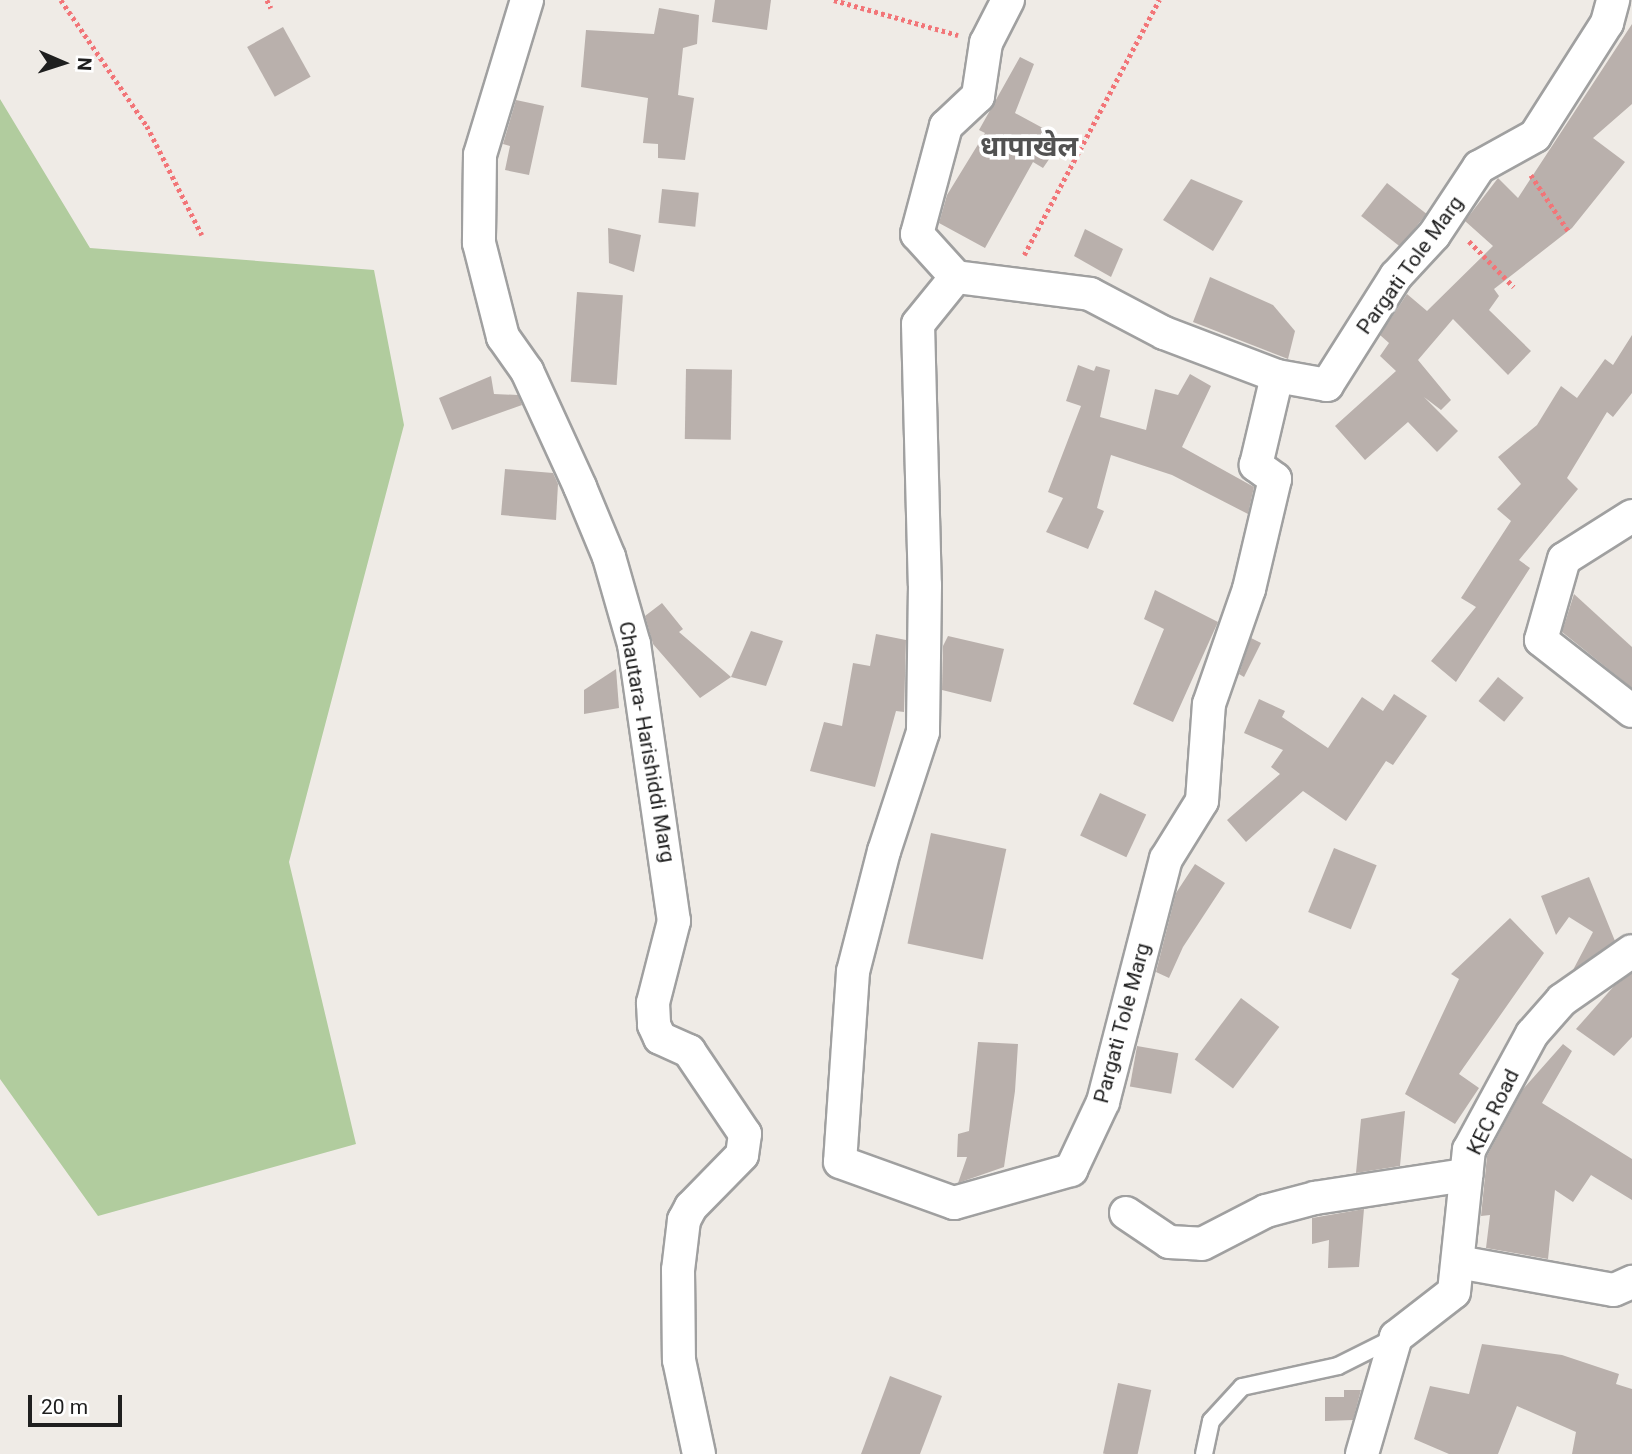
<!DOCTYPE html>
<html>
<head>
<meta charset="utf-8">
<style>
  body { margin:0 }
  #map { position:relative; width:1632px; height:1454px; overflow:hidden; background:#efebe6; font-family:Roboto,"Noto Sans Devanagari",sans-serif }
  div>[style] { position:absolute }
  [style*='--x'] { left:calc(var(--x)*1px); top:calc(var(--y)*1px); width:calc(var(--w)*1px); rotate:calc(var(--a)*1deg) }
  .forest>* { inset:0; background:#b1cc9e }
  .building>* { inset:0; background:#b9b0ac; transform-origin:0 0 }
  .path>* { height:4.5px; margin-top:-2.25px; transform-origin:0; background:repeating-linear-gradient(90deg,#f27578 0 3.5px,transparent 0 7px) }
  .roads { filter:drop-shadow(2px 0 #a0a0a0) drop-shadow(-2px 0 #a0a0a0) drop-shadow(0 2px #a0a0a0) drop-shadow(0 -2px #a0a0a0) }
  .lane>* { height:16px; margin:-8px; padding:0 8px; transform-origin:8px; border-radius:8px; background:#fff }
  .street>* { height:32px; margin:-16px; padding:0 16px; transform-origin:16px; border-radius:16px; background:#fff }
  span { translate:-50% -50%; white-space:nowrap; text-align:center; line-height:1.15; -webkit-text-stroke:7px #fff; paint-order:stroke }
  .street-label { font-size:21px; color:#1f1f1f }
  .district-label { font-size:28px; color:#525252; font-weight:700 }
  .north { position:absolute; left:28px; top:28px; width:70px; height:70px; -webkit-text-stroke:5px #fff; paint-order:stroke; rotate:93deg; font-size:19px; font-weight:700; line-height:28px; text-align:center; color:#1f1f1f }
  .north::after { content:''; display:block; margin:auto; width:24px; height:32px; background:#1f1f1f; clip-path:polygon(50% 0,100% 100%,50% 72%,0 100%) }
  .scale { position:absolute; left:28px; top:1395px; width:94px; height:32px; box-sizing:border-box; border:4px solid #1f1f1f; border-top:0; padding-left:9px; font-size:21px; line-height:24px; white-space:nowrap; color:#1f1f1f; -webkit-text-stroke:5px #fff; paint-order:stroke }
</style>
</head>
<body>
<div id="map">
  <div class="forest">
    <i style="clip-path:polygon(0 99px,90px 248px,374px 270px,404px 425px,289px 862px,356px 1144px,98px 1216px,0 1079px)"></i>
  </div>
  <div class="building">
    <i style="clip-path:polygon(715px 0,771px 0,767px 30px,712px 22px)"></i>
    <i style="clip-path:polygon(659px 8px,699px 15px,697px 44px,683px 48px,678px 95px,694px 98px,685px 160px,658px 158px,658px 144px,643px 143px,648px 98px,581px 87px,586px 30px,654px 34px)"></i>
    <i style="clip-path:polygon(1632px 24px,1632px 104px,1593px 138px,1625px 162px,1572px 228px,1494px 289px,1499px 296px,1489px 310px,1531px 351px,1508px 375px,1453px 319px,1418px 360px,1451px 400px,1441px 410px,1424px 397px,1458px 431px,1437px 452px,1408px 422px,1365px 460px,1335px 426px,1396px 371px,1380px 356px,1389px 343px,1380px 335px,1407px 294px,1427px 311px,1493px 246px,1465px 221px,1498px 178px,1518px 198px)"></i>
    <i style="left:283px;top:27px;width:57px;height:41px;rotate:61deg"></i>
    <i style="clip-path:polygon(1020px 57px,1034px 64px,1015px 113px,1063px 139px,1043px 168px,1033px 162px,985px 248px,939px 223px,947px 195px,985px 133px,979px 130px)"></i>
    <i style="clip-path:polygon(516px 100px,544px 106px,529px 175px,505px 170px,510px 146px,503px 144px)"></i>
    <i style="clip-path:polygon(1191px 179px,1243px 201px,1213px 251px,1163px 220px)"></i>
    <i style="left:1387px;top:183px;width:50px;height:42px;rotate:38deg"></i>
    <i style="left:662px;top:189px;width:37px;height:34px;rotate:6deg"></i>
    <i style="clip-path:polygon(608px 228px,641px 235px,634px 272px,609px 263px)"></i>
    <i style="clip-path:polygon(1085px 229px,1123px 249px,1111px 277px,1074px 256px)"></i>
    <i style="clip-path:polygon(1210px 277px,1273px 305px,1295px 331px,1288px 359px,1193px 322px)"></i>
    <i style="left:577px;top:292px;width:46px;height:90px;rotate:4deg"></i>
    <i style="clip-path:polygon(1632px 335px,1632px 393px,1613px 417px,1607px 412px,1567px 478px,1578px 489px,1519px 560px,1530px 568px,1456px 682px,1431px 661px,1476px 607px,1461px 598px,1511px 521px,1497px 509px,1521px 484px,1498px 457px,1537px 425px,1561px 386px,1577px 398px,1605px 359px,1613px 365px)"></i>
    <i style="clip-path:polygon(1078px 365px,1094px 371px,1096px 366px,1110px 370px,1100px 417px,1146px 430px,1155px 389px,1178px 395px,1190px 374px,1211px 386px,1182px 447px,1254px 487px,1248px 514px,1172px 475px,1111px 455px,1097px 508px,1104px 511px,1088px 549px,1046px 532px,1063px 498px,1048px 492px,1081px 406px,1066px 401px)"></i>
    <i style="left:686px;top:369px;width:46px;height:70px;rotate:1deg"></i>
    <i style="clip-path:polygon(491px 376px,494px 394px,518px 395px,522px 405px,452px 430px,439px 398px)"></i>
    <i style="clip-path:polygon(505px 469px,553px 473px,558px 484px,556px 520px,501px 515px)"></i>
    <i style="clip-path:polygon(1155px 590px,1218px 622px,1173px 722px,1133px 704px,1164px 629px,1144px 619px)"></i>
    <i style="clip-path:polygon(1574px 594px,1632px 647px,1632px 688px,1562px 632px)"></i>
    <i style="clip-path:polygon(662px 603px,683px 629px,679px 632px,731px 677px,700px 698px,653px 644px,645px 616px)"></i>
    <i style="clip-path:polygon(751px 631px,783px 641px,766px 686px,731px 677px)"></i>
    <i style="clip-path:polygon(876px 634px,906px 640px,904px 712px,896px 711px,875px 787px,810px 771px,824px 722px,842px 726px,853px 663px,870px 666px)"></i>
    <i style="clip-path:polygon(948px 636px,1004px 649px,991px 702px,942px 690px,943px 646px)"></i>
    <i style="clip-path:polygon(1251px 638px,1261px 643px,1244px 677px,1239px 674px)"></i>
    <i style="clip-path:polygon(616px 669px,619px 708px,584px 714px,584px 690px)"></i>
    <i style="left:1498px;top:677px;width:33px;height:31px;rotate:39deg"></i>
    <i style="clip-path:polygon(1394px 694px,1427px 716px,1393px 765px,1386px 761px,1346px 821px,1303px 791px,1246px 842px,1227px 820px,1280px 774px,1271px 767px,1283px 750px,1244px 733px,1259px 699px,1285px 711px,1282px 717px,1328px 748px,1362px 697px,1383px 711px)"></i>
    <i style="left:1100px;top:793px;width:51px;height:47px;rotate:25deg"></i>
    <i style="left:931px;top:833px;width:77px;height:113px;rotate:12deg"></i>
    <i style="left:1334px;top:848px;width:46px;height:69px;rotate:22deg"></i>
    <i style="clip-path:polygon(1195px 864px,1225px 883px,1183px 947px,1169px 978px,1156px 972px,1176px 893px)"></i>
    <i style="clip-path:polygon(1589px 877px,1615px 941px,1573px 970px,1593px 932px,1569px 917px,1556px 935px,1541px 896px)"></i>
    <i style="clip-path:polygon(1510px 918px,1544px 953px,1459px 1074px,1479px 1088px,1455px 1124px,1405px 1094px,1459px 979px,1451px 974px)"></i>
    <i style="clip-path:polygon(1632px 973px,1632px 1037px,1614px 1056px,1576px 1029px,1614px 986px)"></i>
    <i style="left:1241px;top:998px;width:48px;height:77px;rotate:37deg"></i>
    <i style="clip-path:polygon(978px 1042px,1018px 1044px,1015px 1091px,1004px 1167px,958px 1183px,967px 1157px,957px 1157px,958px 1134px,969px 1131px)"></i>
    <i style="clip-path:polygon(1563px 1044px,1572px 1051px,1542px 1103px,1632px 1159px,1632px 1200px,1591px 1175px,1573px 1202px,1555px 1190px,1548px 1259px,1486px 1248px,1490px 1215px,1481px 1216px,1487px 1156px,1523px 1089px)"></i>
    <i style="left:1137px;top:1046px;width:42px;height:41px;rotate:10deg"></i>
    <i style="clip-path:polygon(1405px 1111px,1400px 1166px,1356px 1173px,1361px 1119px)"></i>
    <i style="clip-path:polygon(1364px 1209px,1359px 1267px,1328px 1268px,1329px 1240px,1312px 1244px,1312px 1218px)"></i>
    <i style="clip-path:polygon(1482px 1344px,1562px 1355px,1619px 1374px,1616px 1384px,1632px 1389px,1632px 1454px,1572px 1454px,1576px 1432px,1517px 1406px,1498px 1454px,1449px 1454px,1414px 1439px,1430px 1386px,1469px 1394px)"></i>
    <i style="clip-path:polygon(890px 1376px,942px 1396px,920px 1454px,861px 1454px)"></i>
    <i style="left:1118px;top:1383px;width:34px;height:72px;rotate:12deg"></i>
    <i style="clip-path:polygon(1344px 1390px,1361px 1390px,1353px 1420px,1325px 1421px,1325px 1397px,1344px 1397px)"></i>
  </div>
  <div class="path">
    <i style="--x:61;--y:0;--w:153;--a:55.7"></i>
    <i style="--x:147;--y:126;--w:122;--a:63.2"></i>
    <i style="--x:267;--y:0;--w:9;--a:63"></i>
    <i style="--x:834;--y:0;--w:129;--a:15.8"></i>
    <i style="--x:1531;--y:175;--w:69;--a:56.3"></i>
    <i style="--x:1469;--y:241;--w:64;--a:45.6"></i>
    <i style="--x:1024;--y:255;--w:289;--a:-62.1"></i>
  </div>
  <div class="roads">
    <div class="lane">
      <i style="--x:1204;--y:1454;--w:34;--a:-78"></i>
      <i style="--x:1211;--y:1421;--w:46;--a:-47.6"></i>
      <i style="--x:1242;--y:1387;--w:98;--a:-12.3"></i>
      <i style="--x:1338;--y:1366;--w:65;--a:-26.6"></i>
    </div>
    <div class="street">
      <i style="--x:527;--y:0;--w:162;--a:106.9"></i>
      <i style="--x:480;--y:155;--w:88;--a:90.7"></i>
      <i style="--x:479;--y:243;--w:97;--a:75.7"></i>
      <i style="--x:503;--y:337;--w:42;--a:54.8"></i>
      <i style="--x:527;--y:371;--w:128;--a:65.4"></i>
      <i style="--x:580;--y:487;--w:76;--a:67.5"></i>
      <i style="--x:609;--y:557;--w:91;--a:74"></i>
      <i style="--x:634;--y:644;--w:280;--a:81.8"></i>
      <i style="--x:674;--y:921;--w:85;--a:104.4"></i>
      <i style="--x:653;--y:1003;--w:22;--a:87"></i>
      <i style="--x:654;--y:1025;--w:14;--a:65"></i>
      <i style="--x:660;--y:1038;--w:32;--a:24"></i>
      <i style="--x:689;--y:1051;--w:100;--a:56"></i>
      <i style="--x:745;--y:1134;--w:21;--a:98"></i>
      <i style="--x:742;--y:1155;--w:73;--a:134.4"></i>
      <i style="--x:691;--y:1207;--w:15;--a:118"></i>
      <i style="--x:684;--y:1220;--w:50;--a:96.8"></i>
      <i style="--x:678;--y:1270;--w:90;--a:89.4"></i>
      <i style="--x:679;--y:1360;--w:96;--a:78"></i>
      <i style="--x:1008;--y:0;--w:48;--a:117.1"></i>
      <i style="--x:986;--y:43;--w:54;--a:98.6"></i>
      <i style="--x:978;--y:96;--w:44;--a:136.8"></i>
      <i style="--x:946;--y:126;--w:112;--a:105"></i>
      <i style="--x:917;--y:234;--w:58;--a:47.8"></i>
      <i style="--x:956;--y:277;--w:135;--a:7.2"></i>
      <i style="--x:1090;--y:294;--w:84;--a:27.8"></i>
      <i style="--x:1164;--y:333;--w:121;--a:20.8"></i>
      <i style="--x:956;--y:277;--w:60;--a:129"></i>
      <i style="--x:918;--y:324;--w:261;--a:88.5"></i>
      <i style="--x:925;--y:585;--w:147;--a:90.8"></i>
      <i style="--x:923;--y:732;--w:125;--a:108.1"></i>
      <i style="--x:884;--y:851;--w:125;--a:104.4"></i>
      <i style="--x:853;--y:972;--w:190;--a:93.9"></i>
      <i style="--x:840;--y:1162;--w:121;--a:19.8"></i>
      <i style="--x:954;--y:1203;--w:122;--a:-15.8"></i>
      <i style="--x:1071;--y:1170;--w:75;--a:-64.8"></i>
      <i style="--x:1103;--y:1102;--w:251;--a:-75.5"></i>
      <i style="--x:1166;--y:859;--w:68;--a:-58.2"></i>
      <i style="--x:1202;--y:801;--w:97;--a:-85.9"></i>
      <i style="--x:1209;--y:704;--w:122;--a:-70.8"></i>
      <i style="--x:1249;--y:589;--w:113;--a:-76.7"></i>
      <i style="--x:1275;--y:479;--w:24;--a:-144"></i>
      <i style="--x:1256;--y:465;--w:91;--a:-76.7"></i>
      <i style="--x:1277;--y:376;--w:51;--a:10.2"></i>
      <i style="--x:1327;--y:385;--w:129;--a:-57.7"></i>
      <i style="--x:1396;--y:276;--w:56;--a:-47.2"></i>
      <i style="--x:1434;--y:235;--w:82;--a:-56.5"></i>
      <i style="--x:1479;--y:167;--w:64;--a:-29"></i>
      <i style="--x:1535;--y:136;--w:134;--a:-57.5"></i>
      <i style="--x:1607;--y:23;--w:24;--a:-75"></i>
      <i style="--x:1632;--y:516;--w:80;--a:147.7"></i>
      <i style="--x:1564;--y:559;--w:84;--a:105.9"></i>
      <i style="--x:1541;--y:640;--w:115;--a:38"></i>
      <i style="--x:1126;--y:1213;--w:52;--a:34"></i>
      <i style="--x:1169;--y:1242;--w:33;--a:3"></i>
      <i style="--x:1202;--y:1244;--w:72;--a:-27.3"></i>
      <i style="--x:1266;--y:1211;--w:51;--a:-14.9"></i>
      <i style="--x:1315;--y:1198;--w:153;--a:-8.7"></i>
      <i style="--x:1458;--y:1262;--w:158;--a:10.2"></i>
      <i style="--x:1614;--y:1290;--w:20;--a:-24"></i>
      <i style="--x:1362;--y:1454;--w:122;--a:-73.8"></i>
      <i style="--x:1396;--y:1337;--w:73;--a:-37.8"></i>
      <i style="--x:1454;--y:1292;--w:143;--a:-84"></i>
      <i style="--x:1469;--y:1150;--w:132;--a:-61.5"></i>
      <i style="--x:1532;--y:1034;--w:45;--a:-48.6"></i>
      <i style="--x:1562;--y:1000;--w:85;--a:-35"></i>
    </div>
  </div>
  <div class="street-label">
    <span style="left:1410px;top:265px;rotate:-54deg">Pargati Tole Marg</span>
    <span style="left:647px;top:742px;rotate:80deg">Chautara- Harishiddi Marg</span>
    <span style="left:1122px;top:1023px;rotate:-75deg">Pargati Tole Marg</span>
    <span style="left:1493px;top:1112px;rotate:-64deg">KEC Road</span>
  </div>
  <div class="district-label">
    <span style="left:1029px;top:147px">धापाखेल</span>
  </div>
  <div class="north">N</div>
  <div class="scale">20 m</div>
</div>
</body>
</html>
